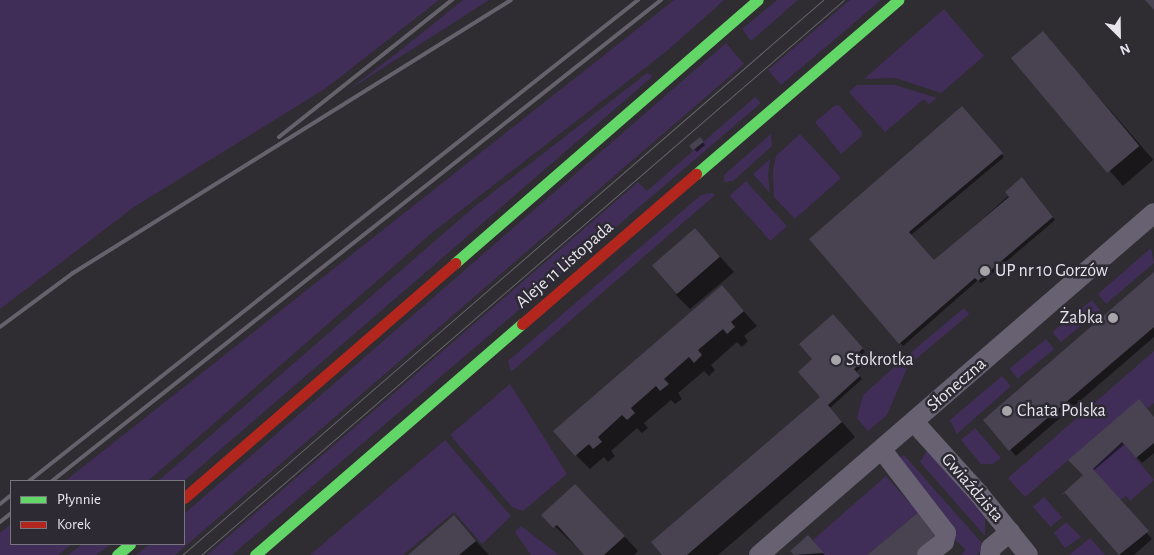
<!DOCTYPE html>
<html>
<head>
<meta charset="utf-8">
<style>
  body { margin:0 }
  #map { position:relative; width:1154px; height:555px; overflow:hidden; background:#2f2c32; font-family:"Alegreya Sans",sans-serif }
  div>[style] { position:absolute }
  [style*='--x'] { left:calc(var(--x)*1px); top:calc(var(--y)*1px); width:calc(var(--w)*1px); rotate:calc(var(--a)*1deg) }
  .green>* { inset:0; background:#402e58; transform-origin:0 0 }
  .shadow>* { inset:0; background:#0007; transform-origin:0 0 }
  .building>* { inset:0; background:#484251; transform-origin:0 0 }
  .street>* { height:20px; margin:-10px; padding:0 10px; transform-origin:10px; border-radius:10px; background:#676171 }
  .fast>* { height:11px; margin:-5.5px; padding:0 5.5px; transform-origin:5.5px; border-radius:5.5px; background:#63d668 }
  .jam>* { height:11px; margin:-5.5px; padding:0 5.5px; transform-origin:5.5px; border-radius:5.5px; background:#b3261e }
  .tram>* { height:1px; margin:-0.5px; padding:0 0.5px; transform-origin:0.5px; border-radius:0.5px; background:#66626c }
  .rail>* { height:4px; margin:-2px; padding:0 2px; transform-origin:2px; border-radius:2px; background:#66626c }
  .dots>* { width:14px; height:14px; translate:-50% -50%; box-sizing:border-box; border:2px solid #2e2a34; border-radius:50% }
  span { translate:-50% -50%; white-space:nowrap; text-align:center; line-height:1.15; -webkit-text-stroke:5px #2e2a34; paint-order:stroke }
  .street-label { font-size:18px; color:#e7e5eb }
  .poi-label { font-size:18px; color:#e7e5eb }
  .left { translate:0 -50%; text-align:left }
  .right { translate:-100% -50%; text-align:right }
  .legend { position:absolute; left:10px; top:480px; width:175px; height:65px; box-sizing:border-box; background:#2e2a34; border:1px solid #78757d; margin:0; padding:6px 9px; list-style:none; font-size:15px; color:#e7e5eb }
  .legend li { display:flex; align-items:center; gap:10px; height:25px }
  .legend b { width:25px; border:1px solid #78757d }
  .north { position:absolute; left:1094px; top:10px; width:50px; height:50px; -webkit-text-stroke:4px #2e2a34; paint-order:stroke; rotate:157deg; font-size:14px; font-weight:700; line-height:20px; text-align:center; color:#e7e5eb }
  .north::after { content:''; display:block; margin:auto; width:18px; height:22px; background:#e7e5eb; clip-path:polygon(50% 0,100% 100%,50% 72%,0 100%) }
</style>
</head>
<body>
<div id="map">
  <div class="green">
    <i style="clip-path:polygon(0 0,439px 0,326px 88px,134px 207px,0 309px)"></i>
    <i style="clip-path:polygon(463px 0,489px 0,347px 91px,397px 53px)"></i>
    <i style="clip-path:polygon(674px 0,724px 0,668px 50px,433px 232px,148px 481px,65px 481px)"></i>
    <i style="clip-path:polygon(777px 0,798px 0,751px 41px,742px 29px)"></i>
    <i style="clip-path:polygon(850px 0,881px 0,781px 85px,768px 70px)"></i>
    <i style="clip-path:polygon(944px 9px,984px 56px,941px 93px,895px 78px,864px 79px)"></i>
    <i style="clip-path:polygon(726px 43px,744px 64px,175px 555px,136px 555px,150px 544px,184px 544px,184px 514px)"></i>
    <i style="clip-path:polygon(647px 73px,653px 76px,184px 481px,158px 481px,474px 207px)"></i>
    <i style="clip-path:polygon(857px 85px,895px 85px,937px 98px,929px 104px,924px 99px,885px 132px,849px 92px)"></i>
    <i style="clip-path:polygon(755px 97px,761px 103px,232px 555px,207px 555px,638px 182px,647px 191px)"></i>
    <i style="clip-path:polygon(839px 105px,862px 132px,861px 137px,841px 154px,815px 122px,834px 106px)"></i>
    <i style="clip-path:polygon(771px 134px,772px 146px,733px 181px,724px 182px,724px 175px)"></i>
    <i style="clip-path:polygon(800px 134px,841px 178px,795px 219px,774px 197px,773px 171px,776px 156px)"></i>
    <i style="clip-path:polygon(770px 159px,768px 176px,770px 193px,753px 174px)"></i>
    <i style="left:746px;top:181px;width:61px;height:22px;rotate:48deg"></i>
    <i style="clip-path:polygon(712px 193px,715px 195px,511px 372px,508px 361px,701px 195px)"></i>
    <i style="clip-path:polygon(1151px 248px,1154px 263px,1106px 304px,1098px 294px)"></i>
    <i style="left:1092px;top:300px;width:13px;height:51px;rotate:51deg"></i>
    <i style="left:964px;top:308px;width:8px;height:74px;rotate:50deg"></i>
    <i style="left:1046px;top:339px;width:13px;height:47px;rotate:51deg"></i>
    <i style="clip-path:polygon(1154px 351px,1154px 403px,1147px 409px,1139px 400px,1025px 497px,1008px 478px)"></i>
    <i style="clip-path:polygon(901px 361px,907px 368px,887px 415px,868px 431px,857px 418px,863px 395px)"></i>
    <i style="clip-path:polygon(1002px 376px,1011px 386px,957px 434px,950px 420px)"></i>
    <i style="clip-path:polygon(510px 384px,567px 474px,523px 511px,512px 507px,450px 435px)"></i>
    <i style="clip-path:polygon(975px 428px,1001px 458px,993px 464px,981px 464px,961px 440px)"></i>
    <i style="clip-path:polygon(445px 440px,511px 516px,482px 544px,454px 512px,403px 555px,310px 555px)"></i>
    <i style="clip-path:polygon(1122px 442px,1154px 480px,1130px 501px,1126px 496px,1120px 500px,1093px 469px)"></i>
    <i style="clip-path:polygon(928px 449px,985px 516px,985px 536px,920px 462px)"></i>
    <i style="clip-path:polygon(904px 455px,982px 543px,983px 549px,976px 555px,961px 555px,966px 550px,954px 539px,897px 459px)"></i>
    <i style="clip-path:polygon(886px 476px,909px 502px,923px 508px,867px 555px,823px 555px,813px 540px)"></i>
    <i style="left:1044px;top:497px;width:27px;height:15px;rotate:48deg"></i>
    <i style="clip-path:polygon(1066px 522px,1081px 537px,1065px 548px,1054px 533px)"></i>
    <i style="clip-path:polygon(11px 524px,11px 544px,72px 544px,58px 555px,0 555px,0 533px)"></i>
    <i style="clip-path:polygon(521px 526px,559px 555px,531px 555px,515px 532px)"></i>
    <i style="clip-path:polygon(1090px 538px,1105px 555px,1069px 555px)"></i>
    <i style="clip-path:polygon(82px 544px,111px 544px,96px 555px,68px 555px)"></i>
  </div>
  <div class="shadow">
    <i style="left:1043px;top:33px;width:168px;height:40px;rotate:49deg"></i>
    <i style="clip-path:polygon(962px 108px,1004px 157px,911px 235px,934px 262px,1025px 181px,1055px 220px,981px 283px,978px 280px,903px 346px,811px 239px)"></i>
    <i style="clip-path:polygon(700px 139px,705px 145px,697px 152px,691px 146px)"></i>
    <i style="clip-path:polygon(695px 229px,734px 272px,690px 309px,676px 295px)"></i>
    <i style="clip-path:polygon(1154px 274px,1154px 337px,1016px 456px,985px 420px)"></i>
    <i style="clip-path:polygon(722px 287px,757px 326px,744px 336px,748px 341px,742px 347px,737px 342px,711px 365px,715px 370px,709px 376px,704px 371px,678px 393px,682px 399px,675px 404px,671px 400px,644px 423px,648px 428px,642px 433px,637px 428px,611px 451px,615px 456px,608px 462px,604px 457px,590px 469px,576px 455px)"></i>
    <i style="clip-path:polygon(833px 316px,865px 352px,857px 358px,863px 365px,856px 372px,862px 379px,830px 408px,855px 437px,718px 555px,664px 555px,826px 401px,814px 359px)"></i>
    <i style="clip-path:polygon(1154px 418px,1154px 453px,1142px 463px,1125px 444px,1093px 471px,1152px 539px,1134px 555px,1120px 555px,1066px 492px,1085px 475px,1070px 461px)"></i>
    <i style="clip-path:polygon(543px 515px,612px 523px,638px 551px,634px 555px,585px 555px)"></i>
    <i style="clip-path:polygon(454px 517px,489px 555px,410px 555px)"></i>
    <i style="clip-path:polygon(808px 537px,825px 555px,796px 555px,792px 551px)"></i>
  </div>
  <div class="building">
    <i style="clip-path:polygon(1145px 0,1154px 0,1154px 10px)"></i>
    <i style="left:1043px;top:31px;width:150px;height:42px;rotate:50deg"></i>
    <i style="clip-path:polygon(962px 106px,1003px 153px,909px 232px,934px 260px,1009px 197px,1005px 192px,1022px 177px,1053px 217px,978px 281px,975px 278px,899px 344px,809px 239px)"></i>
    <i style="left:700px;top:137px;width:6px;height:14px;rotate:51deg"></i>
    <i style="left:695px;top:228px;width:38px;height:57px;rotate:49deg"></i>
    <i style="clip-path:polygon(1154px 272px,1154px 327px,1009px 451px,983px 420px)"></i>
    <i style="clip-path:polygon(722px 285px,744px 311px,731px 322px,735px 327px,727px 334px,723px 329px,698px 350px,702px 355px,694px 363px,689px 357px,664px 379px,669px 384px,660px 391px,656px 386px,631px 408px,635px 413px,627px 420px,622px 415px,598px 437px,602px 442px,593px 449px,589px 444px,575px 456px,553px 431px)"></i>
    <i style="clip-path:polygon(833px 314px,863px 348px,856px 355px,862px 362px,854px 369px,860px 376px,828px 405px,842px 422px,687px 555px,662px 555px,651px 542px,820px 397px,798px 372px,812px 359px,799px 344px)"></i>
    <i style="clip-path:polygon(1139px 399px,1154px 417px,1154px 443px,1136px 458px,1122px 442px,1093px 469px,1149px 531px,1119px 555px,1065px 493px,1061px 495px,1083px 475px,1068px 460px)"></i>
    <i style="clip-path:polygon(575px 484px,625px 536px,604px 555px,584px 555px,557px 525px,553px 528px,541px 515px)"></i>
    <i style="clip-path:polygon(921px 510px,943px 536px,925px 555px,867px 555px)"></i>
    <i style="clip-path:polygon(454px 515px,476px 541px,459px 555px,408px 555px)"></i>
    <i style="clip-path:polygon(808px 535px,824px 553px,794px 555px,790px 551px)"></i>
  </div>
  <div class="street">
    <i style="--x:914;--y:422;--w:97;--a:47.9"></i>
    <i style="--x:979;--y:494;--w:78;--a:51.2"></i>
    <i style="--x:882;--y:450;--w:105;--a:52.4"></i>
    <i style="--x:946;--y:533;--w:9;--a:103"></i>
    <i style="--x:944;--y:542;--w:21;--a:143"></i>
    <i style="--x:759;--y:555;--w:522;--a:-40.89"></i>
    <i style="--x:990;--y:555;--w:7;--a:-82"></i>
    <i style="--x:991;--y:548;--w:25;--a:-40"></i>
  </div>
  <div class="fast">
    <i style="--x:696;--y:174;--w:267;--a:-40.7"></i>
    <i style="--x:455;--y:263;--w:401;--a:-41"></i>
    <i style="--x:117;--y:555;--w:17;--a:-40"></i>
    <i style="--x:255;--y:555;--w:353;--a:-40.9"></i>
  </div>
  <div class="jam">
    <i style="--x:522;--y:324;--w:230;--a:-40.8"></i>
    <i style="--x:184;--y:498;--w:359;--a:-40.9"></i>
  </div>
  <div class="tram">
    <i style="--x:182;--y:555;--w:848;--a:-40.89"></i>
    <i style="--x:201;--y:555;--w:849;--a:-40.8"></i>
  </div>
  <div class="rail">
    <i style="--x:279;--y:137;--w:221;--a:-38.4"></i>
    <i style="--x:0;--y:327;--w:91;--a:-36.5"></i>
    <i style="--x:73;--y:273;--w:516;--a:-31.93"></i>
    <i style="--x:29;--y:481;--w:776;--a:-38.3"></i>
    <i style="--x:52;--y:481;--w:776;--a:-38.3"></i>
    <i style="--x:0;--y:504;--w:14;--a:-39"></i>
    <i style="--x:0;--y:522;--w:14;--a:-39"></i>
  </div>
  <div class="dots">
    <i style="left:985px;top:271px;background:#a7a4aa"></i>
    <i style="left:1113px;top:318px;background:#a7a4aa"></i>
    <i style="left:836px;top:360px;background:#a7a4aa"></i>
    <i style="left:1007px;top:411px;background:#a7a4aa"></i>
  </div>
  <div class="street-label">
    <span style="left:565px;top:265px;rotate:-41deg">Aleje 11 Listopada</span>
    <span style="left:957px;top:385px;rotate:-41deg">Słoneczna</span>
    <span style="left:972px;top:488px;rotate:49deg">Gwiaździsta</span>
  </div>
  <div class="poi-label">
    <span class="left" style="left:995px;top:271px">UP nr 10 Gorzów</span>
    <span class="right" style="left:1103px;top:318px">Żabka</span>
    <span class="left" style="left:846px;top:360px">Stokrotka</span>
    <span class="left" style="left:1017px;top:411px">Chata Polska</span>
  </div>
  <ul class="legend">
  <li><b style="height:6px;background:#63d668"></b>Płynnie</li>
  <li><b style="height:6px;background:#b3261e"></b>Korek</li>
  </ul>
  <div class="north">N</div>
</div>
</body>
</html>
